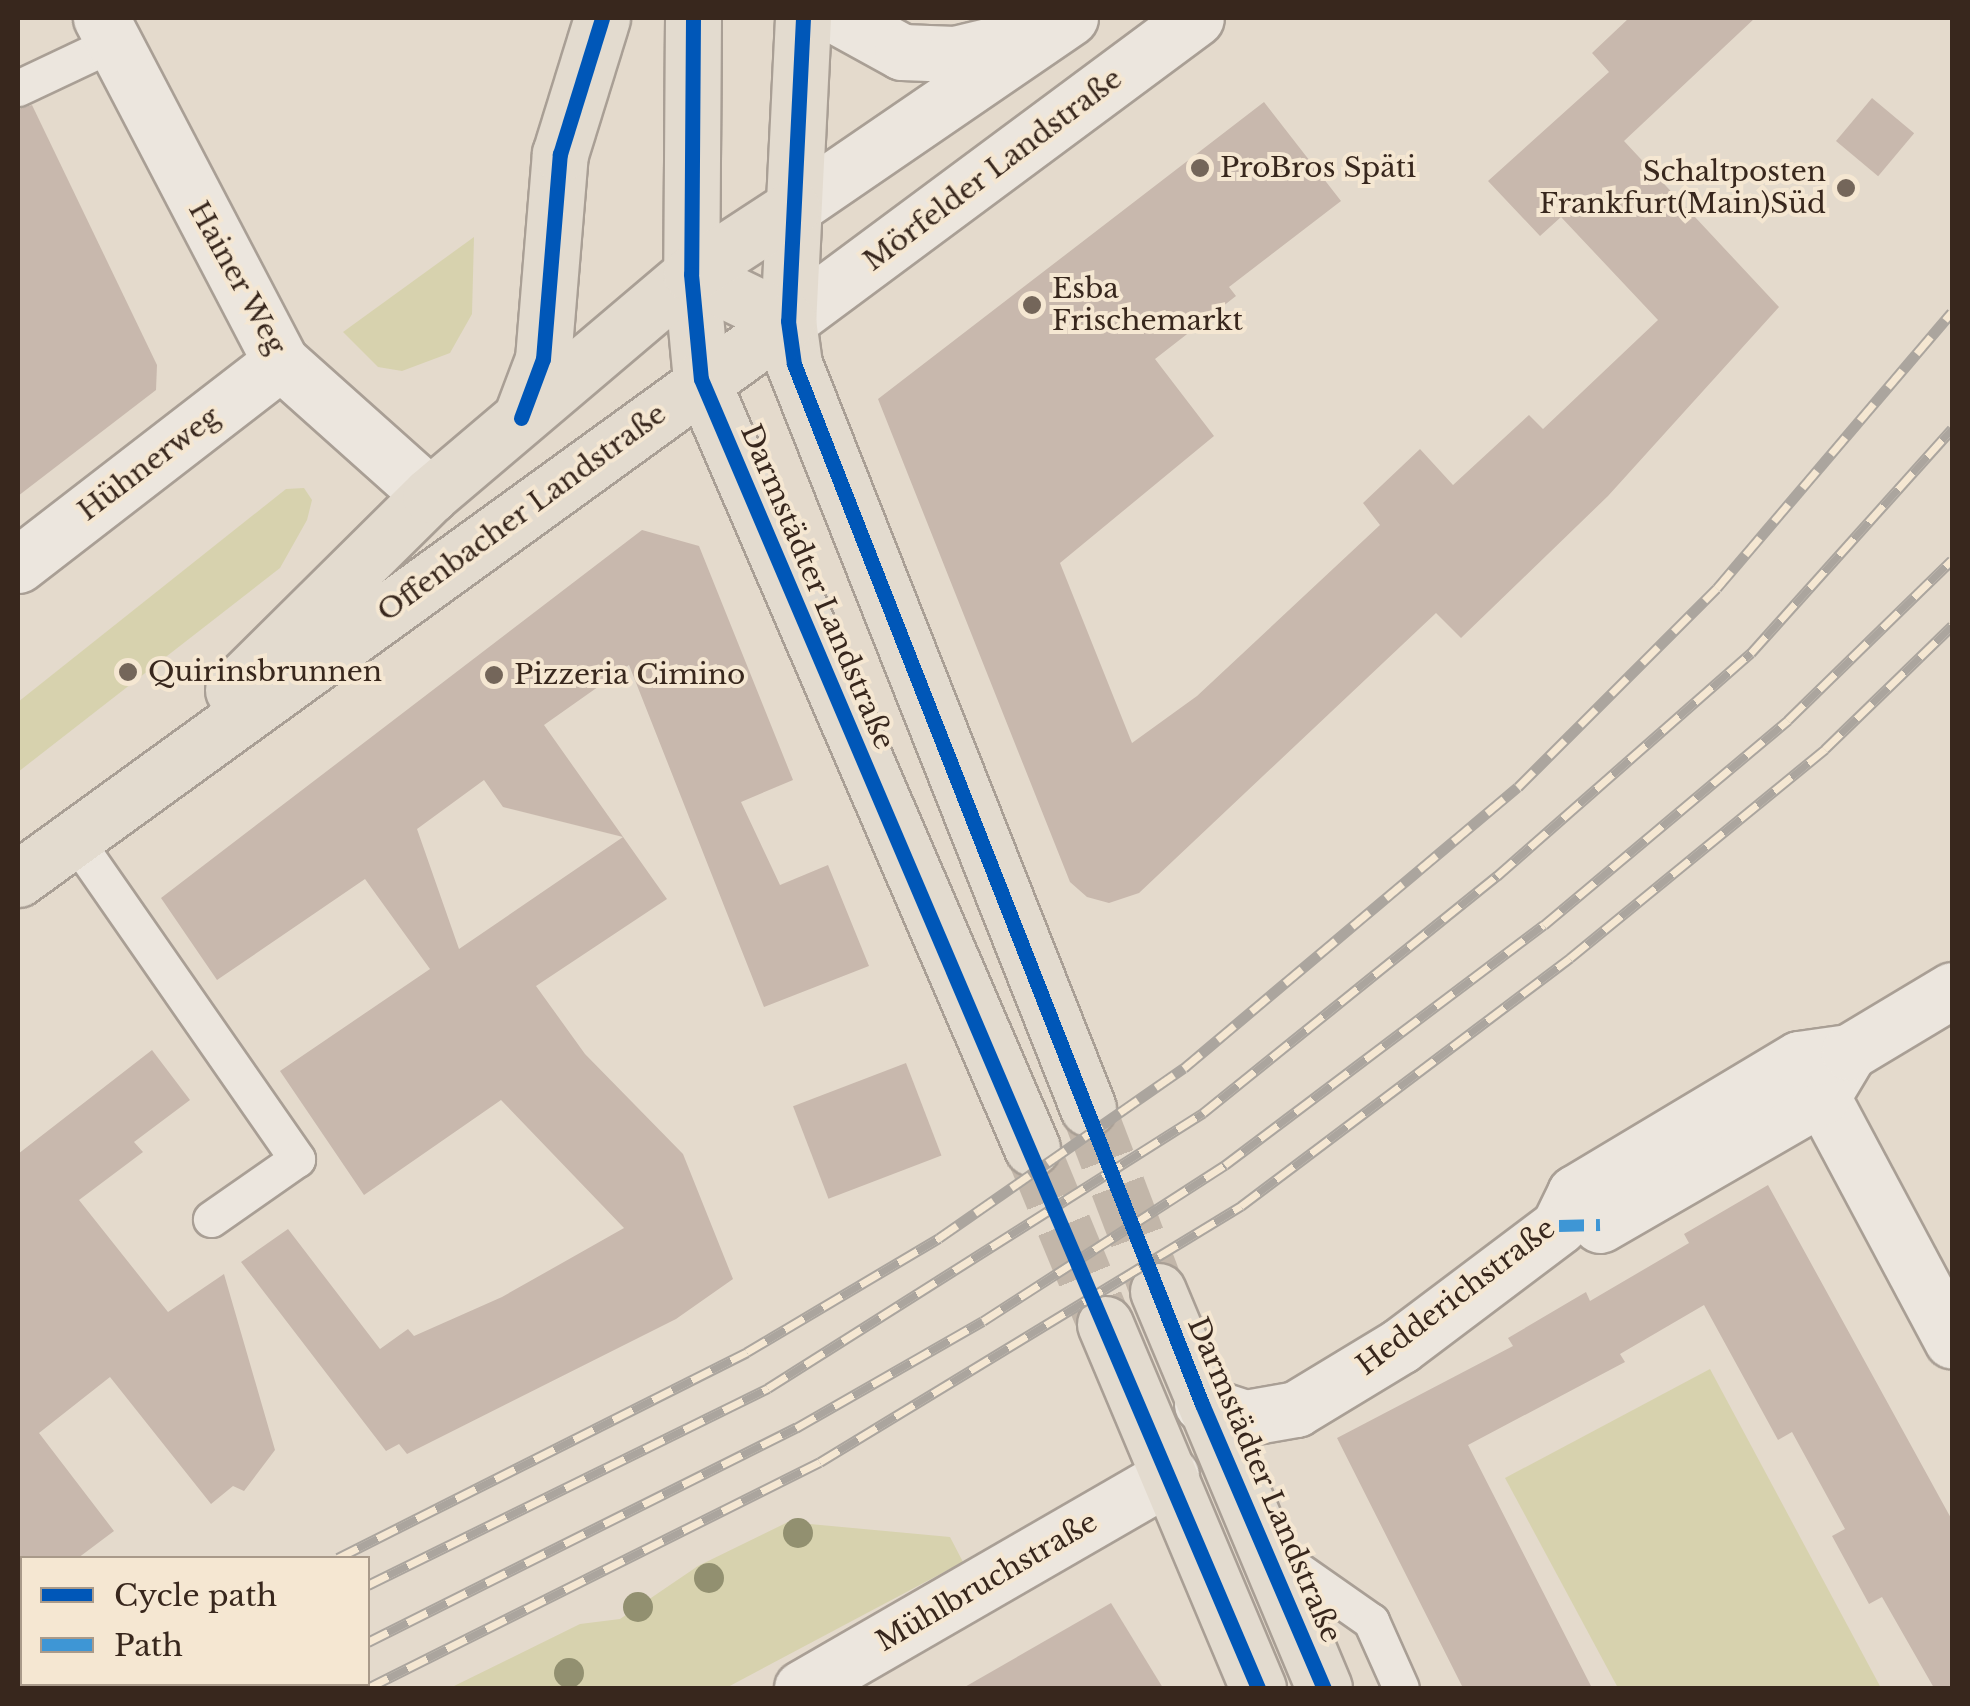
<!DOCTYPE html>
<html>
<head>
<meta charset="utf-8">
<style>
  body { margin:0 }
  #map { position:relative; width:1970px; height:1706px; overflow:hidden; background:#e4dacc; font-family:"Libre Baskerville",serif }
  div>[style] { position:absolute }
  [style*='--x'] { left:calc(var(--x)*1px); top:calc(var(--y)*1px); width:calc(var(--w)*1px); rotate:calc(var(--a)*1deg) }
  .green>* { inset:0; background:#d7d2ae }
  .building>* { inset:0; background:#c8b8ad; transform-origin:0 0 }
  .primary-tunnel>* { height:55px; margin-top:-27.5px; transform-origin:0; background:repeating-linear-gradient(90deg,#c2b6a9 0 55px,transparent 0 83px) }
  .roads { filter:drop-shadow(2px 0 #a99f95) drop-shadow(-2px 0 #a99f95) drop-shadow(0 2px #a99f95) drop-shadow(0 -2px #a99f95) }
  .service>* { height:35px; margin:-17.5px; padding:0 17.5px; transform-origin:17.5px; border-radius:17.5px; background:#ece6de }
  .minor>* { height:55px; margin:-27.5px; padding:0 27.5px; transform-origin:27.5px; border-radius:27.5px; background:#ece6de }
  .secondary>* { height:55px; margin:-27.5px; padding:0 27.5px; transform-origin:27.5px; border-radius:27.5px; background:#ece6de }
  .primary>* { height:55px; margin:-27.5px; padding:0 27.5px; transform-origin:27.5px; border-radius:27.5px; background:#e3dbcf }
  .rail>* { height:11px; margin-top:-5.5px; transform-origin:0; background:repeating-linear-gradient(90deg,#f5e7d2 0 22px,#aba59e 0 44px); box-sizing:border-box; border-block:2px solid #aba59e }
  .quiet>* { height:12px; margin-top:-6px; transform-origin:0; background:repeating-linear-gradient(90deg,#3e96d5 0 25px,transparent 0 37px) }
  .cycleway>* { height:15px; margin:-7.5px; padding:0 7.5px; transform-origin:7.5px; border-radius:7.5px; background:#0057b8 }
  .trees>* { width:30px; height:30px; margin:-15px; border-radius:50%; background:#929070 }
  .dots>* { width:28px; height:28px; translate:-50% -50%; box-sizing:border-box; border:5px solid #f5e7d2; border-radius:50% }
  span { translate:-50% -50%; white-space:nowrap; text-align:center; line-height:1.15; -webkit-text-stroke:8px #f5e7d2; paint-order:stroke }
  .poi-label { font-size:28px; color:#38271d }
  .left { translate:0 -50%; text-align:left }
  .right { translate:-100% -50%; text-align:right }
  .street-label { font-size:28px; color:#38271d }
  .frame { position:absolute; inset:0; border:20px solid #38271d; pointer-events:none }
  .legend { position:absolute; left:20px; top:1556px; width:350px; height:130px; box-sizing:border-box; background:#f5e7d2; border:2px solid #a99a8a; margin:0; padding:12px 18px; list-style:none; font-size:30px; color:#38271d }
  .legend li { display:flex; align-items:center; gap:20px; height:50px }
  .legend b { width:50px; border:2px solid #a99a8a }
</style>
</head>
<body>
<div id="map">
  <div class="green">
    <i style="clip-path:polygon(474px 237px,472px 314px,450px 353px,402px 371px,378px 367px,343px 332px)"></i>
    <i style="clip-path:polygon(304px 488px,312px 500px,307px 520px,280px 568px,18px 772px,18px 702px,286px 489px)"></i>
    <i style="clip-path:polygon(1710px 1369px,1881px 1688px,1618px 1688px,1505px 1478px)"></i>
    <i style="clip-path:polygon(788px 1522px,950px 1537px,963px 1562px,726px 1688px,450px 1688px,580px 1624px,620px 1619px,698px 1566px)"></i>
  </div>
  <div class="building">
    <i style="clip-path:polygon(1629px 18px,1755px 18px,1624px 141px,1779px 307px,1608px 496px,1461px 638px,1436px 613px,1139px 893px,1109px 903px,1087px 897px,1070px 882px,878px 399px,1264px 102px,1341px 201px,1229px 287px,1236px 296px,1155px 359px,1214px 436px,1060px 563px,1132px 743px,1197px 696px,1380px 525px,1363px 503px,1420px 449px,1453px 485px,1529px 415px,1543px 429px,1658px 320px,1561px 217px,1540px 236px,1488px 181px,1609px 72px,1592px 53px)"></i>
    <i style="left:1872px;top:98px;width:55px;height:56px;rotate:40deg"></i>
    <i style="clip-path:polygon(32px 105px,157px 365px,156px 390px,18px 496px,18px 109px)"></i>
    <i style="clip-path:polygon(evenodd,642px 530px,699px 546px,793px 780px,741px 802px,780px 885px,828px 865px,869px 966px,764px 1007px,629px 665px,544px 725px,667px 899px,536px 986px,585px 1054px,683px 1154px,733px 1279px,676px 1319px,407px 1454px,399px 1444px,386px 1451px,241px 1262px,288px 1229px,380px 1349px,408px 1329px,414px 1336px,502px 1297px,624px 1228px,501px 1100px,364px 1195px,280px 1071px,430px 969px,365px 879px,217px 980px,161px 898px,642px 530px,484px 780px,503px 807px,623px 837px,459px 949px,417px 829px,484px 780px)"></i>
    <i style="clip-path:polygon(152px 1050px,190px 1100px,134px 1142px,143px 1152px,79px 1200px,168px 1312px,224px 1274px,275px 1450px,244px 1491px,233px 1486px,211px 1504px,110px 1377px,39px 1433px,114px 1531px,78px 1558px,18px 1558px,18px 1154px)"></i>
    <i style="left:906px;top:1063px;width:99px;height:121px;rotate:69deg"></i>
    <i style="clip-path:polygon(1768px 1185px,1952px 1520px,1952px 1688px,1934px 1688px,1882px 1597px,1869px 1604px,1832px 1536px,1845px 1529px,1792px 1432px,1778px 1440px,1704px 1305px,1620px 1354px,1625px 1362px,1468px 1445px,1592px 1688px,1463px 1688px,1337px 1438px,1513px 1346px,1508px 1338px,1586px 1292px,1590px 1301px,1689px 1243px,1684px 1234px)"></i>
    <i style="clip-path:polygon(1111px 1603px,1163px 1688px,963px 1688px)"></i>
  </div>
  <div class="primary-tunnel">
    <i style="--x:1088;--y:1108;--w:196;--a:69.1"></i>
    <i style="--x:1032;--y:1148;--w:191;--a:67.5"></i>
  </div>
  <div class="roads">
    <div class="service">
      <i style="--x:18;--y:88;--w:105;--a:-25.3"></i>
      <i style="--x:74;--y:838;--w:391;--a:55.2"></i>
      <i style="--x:297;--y:1159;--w:105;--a:145.1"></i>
      <i style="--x:1268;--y:1549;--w:126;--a:35"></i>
      <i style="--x:1371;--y:1621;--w:73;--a:65.9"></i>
    </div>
    <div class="minor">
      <i style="--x:101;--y:18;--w:388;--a:62.4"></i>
      <i style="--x:281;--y:362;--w:200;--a:41.8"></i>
      <i style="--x:18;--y:565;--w:332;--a:-37.7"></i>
      <i style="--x:1822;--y:1097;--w:276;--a:61.9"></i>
      <i style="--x:1600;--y:1225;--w:256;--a:-30"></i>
      <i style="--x:1822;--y:1097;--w:52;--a:-59"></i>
      <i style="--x:1202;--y:1404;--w:45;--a:18"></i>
      <i style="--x:1245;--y:1418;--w:52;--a:-10"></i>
      <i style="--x:1296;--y:1409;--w:122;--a:-31.2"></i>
      <i style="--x:1400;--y:1346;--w:199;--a:-37"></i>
      <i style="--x:1559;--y:1226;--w:37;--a:-64"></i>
      <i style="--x:1575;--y:1193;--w:261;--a:-30.9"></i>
      <i style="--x:1799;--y:1059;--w:50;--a:-8"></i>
      <i style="--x:1849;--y:1052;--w:120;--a:-31"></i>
      <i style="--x:802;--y:1688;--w:426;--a:-30"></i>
    </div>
    <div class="secondary">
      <i style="--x:840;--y:18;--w:71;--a:28.7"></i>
      <i style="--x:902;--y:52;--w:53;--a:2.2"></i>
      <i style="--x:955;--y:54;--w:68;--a:-13.6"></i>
      <i style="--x:792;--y:208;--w:337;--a:-34.4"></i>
      <i style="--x:788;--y:321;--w:508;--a:-36.6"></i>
    </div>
    <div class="primary">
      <i style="--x:693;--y:18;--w:256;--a:90.4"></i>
      <i style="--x:691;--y:274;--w:105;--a:84.6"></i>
      <i style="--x:701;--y:379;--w:837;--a:66.71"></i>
      <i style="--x:803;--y:18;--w:303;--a:92.8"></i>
      <i style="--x:788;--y:321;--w:43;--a:82.1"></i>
      <i style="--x:794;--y:364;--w:800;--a:68.44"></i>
      <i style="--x:691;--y:274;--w:108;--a:25.9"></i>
      <i style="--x:522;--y:415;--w:60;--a:-69.4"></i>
      <i style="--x:543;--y:359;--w:206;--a:-85.3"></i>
      <i style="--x:560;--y:154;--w:142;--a:-72.8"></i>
      <i style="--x:233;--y:690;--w:277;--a:-44.7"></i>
      <i style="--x:430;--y:495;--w:342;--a:-40.3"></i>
      <i style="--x:691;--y:274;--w:121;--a:-33.2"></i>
      <i style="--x:18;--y:879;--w:951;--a:-35.93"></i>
      <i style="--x:1158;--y:1291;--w:430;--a:67.3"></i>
      <i style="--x:1105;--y:1324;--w:395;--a:67.2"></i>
    </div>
  </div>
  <div class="rail">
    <i style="--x:338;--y:1558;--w:458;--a:-26.7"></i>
    <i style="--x:747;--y:1352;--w:223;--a:-30.7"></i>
    <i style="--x:939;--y:1238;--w:298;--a:-34.8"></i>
    <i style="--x:1184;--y:1068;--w:436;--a:-40.1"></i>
    <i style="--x:1518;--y:787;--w:281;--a:-45"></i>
    <i style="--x:1717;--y:588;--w:362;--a:-49.6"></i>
    <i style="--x:368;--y:1585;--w:446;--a:-26.2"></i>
    <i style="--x:768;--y:1388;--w:515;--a:-32.3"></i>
    <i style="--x:1203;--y:1113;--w:378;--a:-38.9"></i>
    <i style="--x:1497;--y:876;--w:338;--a:-41.3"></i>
    <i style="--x:1751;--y:653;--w:301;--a:-48.1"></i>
    <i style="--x:368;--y:1642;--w:479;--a:-26.6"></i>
    <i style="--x:796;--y:1428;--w:215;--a:-29.8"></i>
    <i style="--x:983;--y:1321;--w:288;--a:-32.8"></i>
    <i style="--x:1225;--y:1165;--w:399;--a:-37"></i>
    <i style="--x:1544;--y:925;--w:319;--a:-40"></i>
    <i style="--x:1788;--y:720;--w:229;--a:-44.3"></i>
    <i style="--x:64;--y:1688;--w:12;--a:-20"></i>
    <i style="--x:149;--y:1688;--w:12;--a:-20"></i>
    <i style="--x:275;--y:1688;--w:11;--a:-22"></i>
    <i style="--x:368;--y:1688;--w:505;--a:-26.57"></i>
    <i style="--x:820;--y:1462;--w:493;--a:-31.3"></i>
    <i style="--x:1241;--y:1206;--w:412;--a:-37"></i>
    <i style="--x:1570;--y:958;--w:330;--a:-39.3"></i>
    <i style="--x:1825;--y:749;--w:177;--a:-44.1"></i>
  </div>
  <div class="quiet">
    <i style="--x:1559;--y:1226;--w:41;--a:-1.4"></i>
  </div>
  <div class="cycleway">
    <i style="--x:693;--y:18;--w:256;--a:90.4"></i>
    <i style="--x:691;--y:274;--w:105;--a:84.6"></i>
    <i style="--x:701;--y:379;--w:1423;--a:66.95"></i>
    <i style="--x:803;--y:18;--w:303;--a:92.8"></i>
    <i style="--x:788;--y:321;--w:43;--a:82.1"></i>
    <i style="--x:794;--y:364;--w:1117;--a:68.58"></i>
    <i style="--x:1202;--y:1404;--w:309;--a:66.8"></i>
    <i style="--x:521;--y:418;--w:63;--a:-69.6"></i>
    <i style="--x:543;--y:359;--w:206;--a:-85.3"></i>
    <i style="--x:560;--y:154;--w:142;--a:-72.8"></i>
  </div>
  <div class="trees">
    <i style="left:798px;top:1533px"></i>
    <i style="left:709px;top:1578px"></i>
    <i style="left:638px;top:1607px"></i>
    <i style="left:569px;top:1673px"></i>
  </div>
  <div class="dots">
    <i style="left:1200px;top:168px;background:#74665a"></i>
    <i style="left:1846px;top:188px;background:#74665a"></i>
    <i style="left:1032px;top:305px;background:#74665a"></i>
    <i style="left:128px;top:672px;background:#74665a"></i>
    <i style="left:494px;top:675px;background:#74665a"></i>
  </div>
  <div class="poi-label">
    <span class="left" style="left:1220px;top:168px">ProBros Späti</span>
    <span class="right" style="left:1826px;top:188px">Schaltposten<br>Frankfurt(Main)Süd</span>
    <span class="left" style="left:1052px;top:305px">Esba<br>Frischemarkt</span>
    <span class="left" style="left:148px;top:672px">Quirinsbrunnen</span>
    <span class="left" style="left:514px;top:675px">Pizzeria Cimino</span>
  </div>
  <div class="street-label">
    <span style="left:993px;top:170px;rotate:-37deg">Mörfelder Landstraße</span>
    <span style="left:237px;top:278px;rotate:61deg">Hainer Weg</span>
    <span style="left:149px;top:464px;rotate:-37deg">Hühnerweg</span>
    <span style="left:522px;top:513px;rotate:-36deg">Offenbacher Landstraße</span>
    <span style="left:817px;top:587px;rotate:67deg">Darmstädter Landstraße</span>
    <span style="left:1456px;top:1297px;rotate:-37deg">Hedderichstraße</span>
    <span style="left:1264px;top:1480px;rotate:67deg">Darmstädter Landstraße</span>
    <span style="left:987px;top:1582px;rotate:-30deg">Mühlbruchstraße</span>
  </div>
  <div class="frame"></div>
  <ul class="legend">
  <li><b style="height:12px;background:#0057b8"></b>Cycle path</li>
  <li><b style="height:12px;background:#3e96d5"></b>Path</li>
  </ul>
</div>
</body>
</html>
